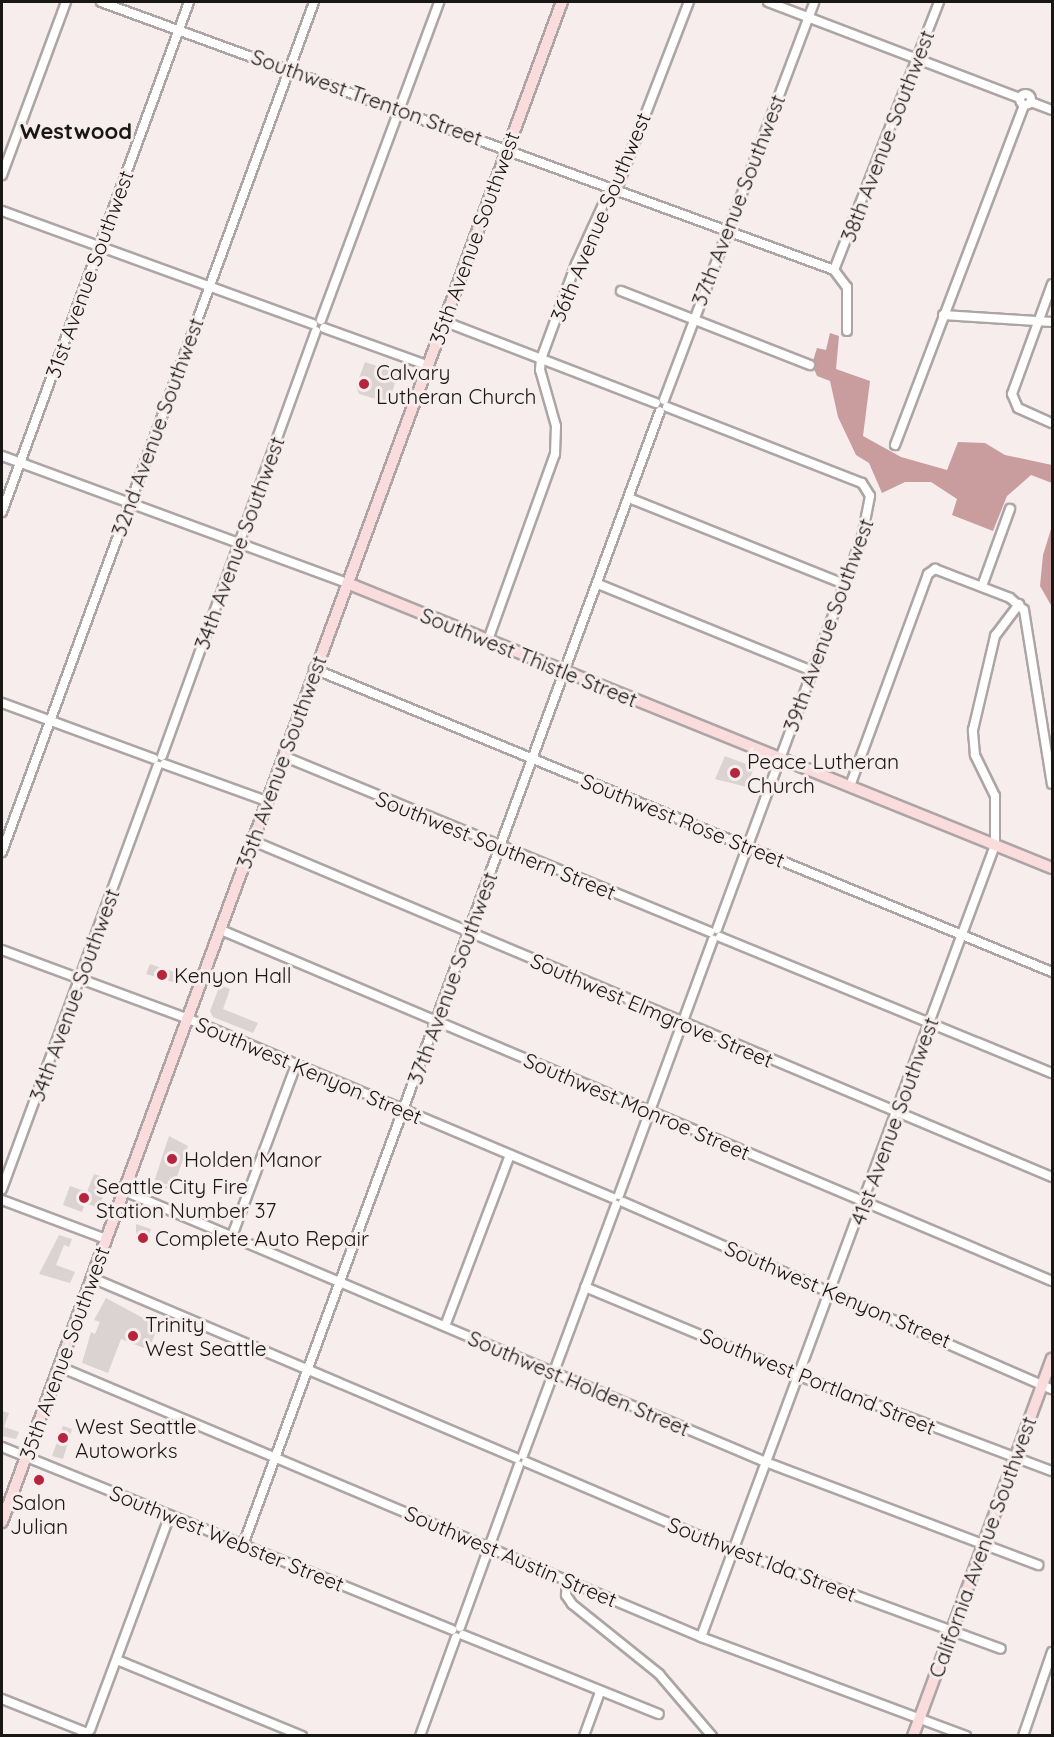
<!DOCTYPE html>
<html>
<head>
<meta charset="utf-8">
<style>
  body { margin:0 }
  #map { position:relative; width:1054px; height:1737px; overflow:hidden; background:#f7eded; font-family:Quicksand,sans-serif }
  div>[style] { position:absolute }
  [style*='--x'] { left:calc(var(--x)*1px); top:calc(var(--y)*1px); width:calc(var(--w)*1px); rotate:calc(var(--a)*1deg) }
  .forest>* { inset:0; background:#c99d9d }
  .building>* { inset:0; background:#dbd2d2 }
  .roads { filter:drop-shadow(2px 0 #ada5a5) drop-shadow(-2px 0 #ada5a5) drop-shadow(0 2px #ada5a5) drop-shadow(0 -2px #ada5a5) }
  .minor>* { height:8px; margin:-4px; padding:0 4px; transform-origin:4px; border-radius:4px; background:#fff }
  .minor>.ring { margin:-4px; padding:0; box-sizing:content-box; background:none; border:8px solid #fff; border-radius:50% }
  .major>* { height:10px; margin:-5px; padding:0 5px; transform-origin:5px; border-radius:5px; background:#fbdcdd }
  .dots>* { width:16px; height:16px; translate:-50% -50%; box-sizing:border-box; border:3px solid #f7eded; border-radius:50% }
  span { translate:-50% -50%; white-space:nowrap; text-align:center; line-height:1.15; -webkit-text-stroke:6px #f7eded; paint-order:stroke }
  .street-label { font-size:21px; color:#191616 }
  .poi-label { font-size:21px; color:#191616 }
  .left { translate:0 -50%; text-align:left }
  .neighbourhood-label { font-size:22px; color:#191616; font-weight:700 }
  .frame { position:absolute; inset:0; border:3px solid #191616; pointer-events:none }
</style>
</head>
<body>
<div id="map">
  <div class="forest">
    <i style="clip-path:polygon(830px 333px,839px 336px,836px 369px,870px 381px,863px 436px,901px 457px,947px 470px,958px 442px,985px 443px,1005px 455px,1052px 465px,1052px 483px,1031px 475px,1007px 496px,993px 531px,952px 515px,957px 499px,931px 482px,905px 482px,882px 493px,869px 463px,856px 455px,838px 417px,830px 381px,817px 376px,812px 364px,817px 348px,826px 350px)"></i>
    <i style="clip-path:polygon(1052px 526px,1052px 607px,1040px 586px,1043px 555px)"></i>
  </div>
  <div class="building">
    <i style="clip-path:polygon(365px 362px,398px 373px,389px 403px,359px 394px,356px 386px)"></i>
    <i style="clip-path:polygon(725px 756px,754px 767px,747px 787px,715px 779px)"></i>
    <i style="clip-path:polygon(150px 964px,177px 973px,176px 983px,146px 974px)"></i>
    <i style="clip-path:polygon(220px 985px,230px 989px,223px 1009px,258px 1023px,253px 1033px,213px 1017px,210px 1011px)"></i>
    <i style="clip-path:polygon(169px 1136px,188px 1146px,172px 1190px,153px 1185px)"></i>
    <i style="clip-path:polygon(94px 1174px,109px 1179px,99px 1208px,85px 1203px,82px 1212px,63px 1205px,70px 1186px,87px 1192px)"></i>
    <i style="clip-path:polygon(136px 1224px,151px 1229px,146px 1245px,136px 1242px)"></i>
    <i style="clip-path:polygon(59px 1235px,72px 1239px,69px 1247px,64px 1245px,56px 1265px,75px 1272px,70px 1283px,39px 1274px)"></i>
    <i style="clip-path:polygon(106px 1298px,158px 1326px,149px 1350px,121px 1339px,108px 1373px,82px 1363px,91px 1332px,95px 1334px,100px 1322px,94px 1320px)"></i>
    <i style="clip-path:polygon(2px 1411px,9px 1413px,4px 1427px,19px 1432px,16px 1439px,2px 1436px)"></i>
    <i style="clip-path:polygon(63px 1426px,72px 1429px,63px 1459px,52px 1456px)"></i>
  </div>
  <div class="roads">
    <div class="minor">
      <i style="--x:101;--y:2;--w:780;--a:20.08"></i>
      <i style="--x:768;--y:2;--w:270;--a:20.9"></i>
      <i class="ring" style="left:1019.5px;top:93.5px;width:3px;height:3px"></i>
      <i style="--x:1031;--y:102;--w:22;--a:21"></i>
      <i style="--x:2;--y:175;--w:184;--a:-69.7"></i>
      <i style="--x:2;--y:211;--w:331;--a:20"></i>
      <i style="--x:834;--y:270;--w:288;--a:-68.6"></i>
      <i style="--x:834;--y:270;--w:21;--a:53"></i>
      <i style="--x:847;--y:287;--w:44;--a:90"></i>
      <i style="--x:1052;--y:284;--w:117;--a:110"></i>
      <i style="--x:1012;--y:394;--w:15;--a:67"></i>
      <i style="--x:1018;--y:408;--w:37;--a:24"></i>
      <i style="--x:621;--y:291;--w:203;--a:21.4"></i>
      <i style="--x:943;--y:315;--w:109;--a:3.7"></i>
      <i style="--x:321;--y:320;--w:339;--a:-69.6"></i>
      <i style="--x:443;--y:321;--w:228;--a:21.1"></i>
      <i style="--x:324;--y:328;--w:109;--a:19.8"></i>
      <i style="--x:664;--y:400;--w:425;--a:-69.3"></i>
      <i style="--x:667;--y:407;--w:209;--a:21.3"></i>
      <i style="--x:862;--y:483;--w:15;--a:58"></i>
      <i style="--x:870;--y:496;--w:42;--a:101"></i>
      <i style="--x:862;--y:537;--w:418;--a:110.3"></i>
      <i style="--x:895;--y:445;--w:364;--a:-69.2"></i>
      <i style="--x:2;--y:456;--w:368;--a:20.2"></i>
      <i style="--x:629;--y:498;--w:232;--a:21.8"></i>
      <i style="--x:2;--y:512;--w:543;--a:-69.86"></i>
      <i style="--x:598;--y:584;--w:231;--a:22.1"></i>
      <i style="--x:982;--y:586;--w:82;--a:-70"></i>
      <i style="--x:488;--y:640;--w:198;--a:-70.2"></i>
      <i style="--x:555;--y:454;--w:28;--a:-88"></i>
      <i style="--x:556;--y:426;--w:58;--a:-105.9"></i>
      <i style="--x:540;--y:370;--w:11;--a:-85"></i>
      <i style="--x:541;--y:359;--w:101;--a:-69.8"></i>
      <i style="--x:576;--y:264;--w:75;--a:-65.5"></i>
      <i style="--x:607;--y:196;--w:18;--a:-47"></i>
      <i style="--x:619;--y:183;--w:194;--a:-68.9"></i>
      <i style="--x:314;--y:669;--w:798;--a:22.32"></i>
      <i style="--x:2;--y:703;--w:162;--a:20.2"></i>
      <i style="--x:162;--y:756;--w:452;--a:-70.1"></i>
      <i style="--x:283;--y:756;--w:462;--a:22.4"></i>
      <i style="--x:164;--y:764;--w:109;--a:19.8"></i>
      <i style="--x:850;--y:786;--w:226;--a:-69.8"></i>
      <i style="--x:928;--y:574;--w:9;--a:-36"></i>
      <i style="--x:935;--y:569;--w:80;--a:21.1"></i>
      <i style="--x:1010;--y:598;--w:18;--a:41"></i>
      <i style="--x:1024;--y:610;--w:176;--a:80.9"></i>
      <i style="--x:253;--y:841;--w:867;--a:22.81"></i>
      <i style="--x:2;--y:852;--w:905;--a:-69.84"></i>
      <i style="--x:221;--y:930;--w:902;--a:22.9"></i>
      <i style="--x:720;--y:937;--w:359;--a:22.3"></i>
      <i style="--x:2;--y:950;--w:199;--a:20.3"></i>
      <i style="--x:189;--y:1019;--w:460;--a:22.9"></i>
      <i style="--x:2;--y:1189;--w:451;--a:-69.8"></i>
      <i style="--x:124;--y:1191;--w:699;--a:22.9"></i>
      <i style="--x:768;--y:1463;--w:289;--a:20.7"></i>
      <i style="--x:619;--y:1195;--w:272;--a:-69.8"></i>
      <i style="--x:2;--y:1200;--w:111;--a:20.6"></i>
      <i style="--x:623;--y:1202;--w:468;--a:23.6"></i>
      <i style="--x:232;--y:1236;--w:183;--a:-69.5"></i>
      <i style="--x:92;--y:1278;--w:461;--a:23"></i>
      <i style="--x:585;--y:1287;--w:232;--a:22.6"></i>
      <i style="--x:799;--y:1376;--w:270;--a:20.6"></i>
      <i style="--x:445;--y:1326;--w:183;--a:-69.2"></i>
      <i style="--x:60;--y:1367;--w:696;--a:22.84"></i>
      <i style="--x:701;--y:1637;--w:283;--a:20.5"></i>
      <i style="--x:2;--y:1447;--w:486;--a:22.1"></i>
      <i style="--x:523;--y:1455;--w:267;--a:-69.6"></i>
      <i style="--x:526;--y:1462;--w:227;--a:23.1"></i>
      <i style="--x:735;--y:1551;--w:283;--a:20.2"></i>
      <i style="--x:243;--y:1545;--w:1208;--a:-69.81"></i>
      <i style="--x:567;--y:1581;--w:14;--a:94"></i>
      <i style="--x:566;--y:1595;--w:11;--a:56"></i>
      <i style="--x:572;--y:1604;--w:112;--a:38.8"></i>
      <i style="--x:659;--y:1674;--w:82;--a:49.5"></i>
      <i style="--x:460;--y:1627;--w:172;--a:-70"></i>
      <i style="--x:463;--y:1635;--w:211;--a:22"></i>
      <i style="--x:701;--y:1637;--w:845;--a:-69.63"></i>
      <i style="--x:995;--y:845;--w:49;--a:-90"></i>
      <i style="--x:995;--y:796;--w:46;--a:-116"></i>
      <i style="--x:975;--y:755;--w:25;--a:-95"></i>
      <i style="--x:973;--y:730;--w:97;--a:-76.8"></i>
      <i style="--x:995;--y:636;--w:40;--a:-53"></i>
      <i style="--x:117;--y:1660;--w:200;--a:22.3"></i>
      <i style="--x:2;--y:1699;--w:89;--a:21.7"></i>
      <i style="--x:90;--y:1730;--w:229;--a:-69.6"></i>
      <i style="--x:420;--y:1736;--w:105;--a:-70"></i>
      <i style="--x:584;--y:1736;--w:47;--a:-70"></i>
      <i style="--x:1023;--y:1736;--w:89;--a:-71"></i>
    </div>
    <div class="major">
      <i style="--x:347;--y:583;--w:760;--a:22.01"></i>
      <i style="--x:2;--y:1522;--w:1620;--a:-69.78"></i>
      <i style="--x:913;--y:1736;--w:402;--a:-69.8"></i>
    </div>
  </div>
  <div class="dots">
    <i style="left:364px;top:384px;background:#b6243d"></i>
    <i style="left:735px;top:773px;background:#b6243d"></i>
    <i style="left:162px;top:975px;background:#b6243d"></i>
    <i style="left:172px;top:1159px;background:#b6243d"></i>
    <i style="left:84px;top:1198px;background:#b6243d"></i>
    <i style="left:143px;top:1238px;background:#b6243d"></i>
    <i style="left:133px;top:1336px;background:#b6243d"></i>
    <i style="left:63px;top:1438px;background:#b6243d"></i>
    <i style="left:39px;top:1480px;background:#b6243d"></i>
  </div>
  <div class="street-label">
    <span style="left:367px;top:97px;rotate:20deg">Southwest Trenton Street</span>
    <span style="left:887px;top:136px;rotate:-69deg">38th Avenue Southwest</span>
    <span style="left:738px;top:200px;rotate:-69deg">37th Avenue Southwest</span>
    <span style="left:600px;top:217px;rotate:-67deg">36th Avenue Southwest</span>
    <span style="left:474px;top:238px;rotate:-70deg">35th Avenue Southwest</span>
    <span style="left:89px;top:274px;rotate:-70deg">31st Avenue Southwest</span>
    <span style="left:157px;top:427px;rotate:-70deg">32nd Avenue Southwest</span>
    <span style="left:239px;top:543px;rotate:-70deg">34th Avenue Southwest</span>
    <span style="left:828px;top:625px;rotate:-70deg">39th Avenue Southwest</span>
    <span style="left:529px;top:657px;rotate:22deg">Southwest Thistle Street</span>
    <span style="left:281px;top:762px;rotate:-70deg">35th Avenue Southwest</span>
    <span style="left:683px;top:820px;rotate:22deg">Southwest Rose Street</span>
    <span style="left:496px;top:845px;rotate:22deg">Southwest Southern Street</span>
    <span style="left:452px;top:978px;rotate:-70deg">37th Avenue Southwest</span>
    <span style="left:74px;top:995px;rotate:-70deg">34th Avenue Southwest</span>
    <span style="left:652px;top:1010px;rotate:23deg">Southwest Elmgrove Street</span>
    <span style="left:309px;top:1070px;rotate:23deg">Southwest Kenyon Street</span>
    <span style="left:637px;top:1106px;rotate:23deg">Southwest Monroe Street</span>
    <span style="left:894px;top:1121px;rotate:-70deg">41st Avenue Southwest</span>
    <span style="left:838px;top:1294px;rotate:23deg">Southwest Kenyon Street</span>
    <span style="left:64px;top:1353px;rotate:-70deg">35th Avenue Southwest</span>
    <span style="left:818px;top:1381px;rotate:22deg">Southwest Portland Street</span>
    <span style="left:579px;top:1383px;rotate:23deg">Southwest Holden Street</span>
    <span style="left:227px;top:1538px;rotate:22deg">Southwest Webster Street</span>
    <span style="left:982px;top:1547px;rotate:-70deg">California Avenue Southwest</span>
    <span style="left:511px;top:1556px;rotate:23deg">Southwest Austin Street</span>
    <span style="left:762px;top:1559px;rotate:21deg">Southwest Ida Street</span>
  </div>
  <div class="poi-label">
    <span class="left" style="left:376px;top:384px">Calvary<br>Lutheran Church</span>
    <span class="left" style="left:747px;top:773px">Peace Lutheran<br>Church</span>
    <span class="left" style="left:174px;top:975px">Kenyon Hall</span>
    <span class="left" style="left:184px;top:1159px">Holden Manor</span>
    <span class="left" style="left:96px;top:1198px">Seattle City Fire<br>Station Number 37</span>
    <span class="left" style="left:155px;top:1238px">Complete Auto Repair</span>
    <span class="left" style="left:145px;top:1336px">Trinity<br>West Seattle</span>
    <span class="left" style="left:75px;top:1438px">West Seattle<br>Autoworks</span>
    <span style="left:39px;top:1514px">Salon<br>Julian</span>
  </div>
  <div class="neighbourhood-label">
    <span style="left:76px;top:132px">Westwood</span>
  </div>
  <div class="frame"></div>
</div>
</body>
</html>
